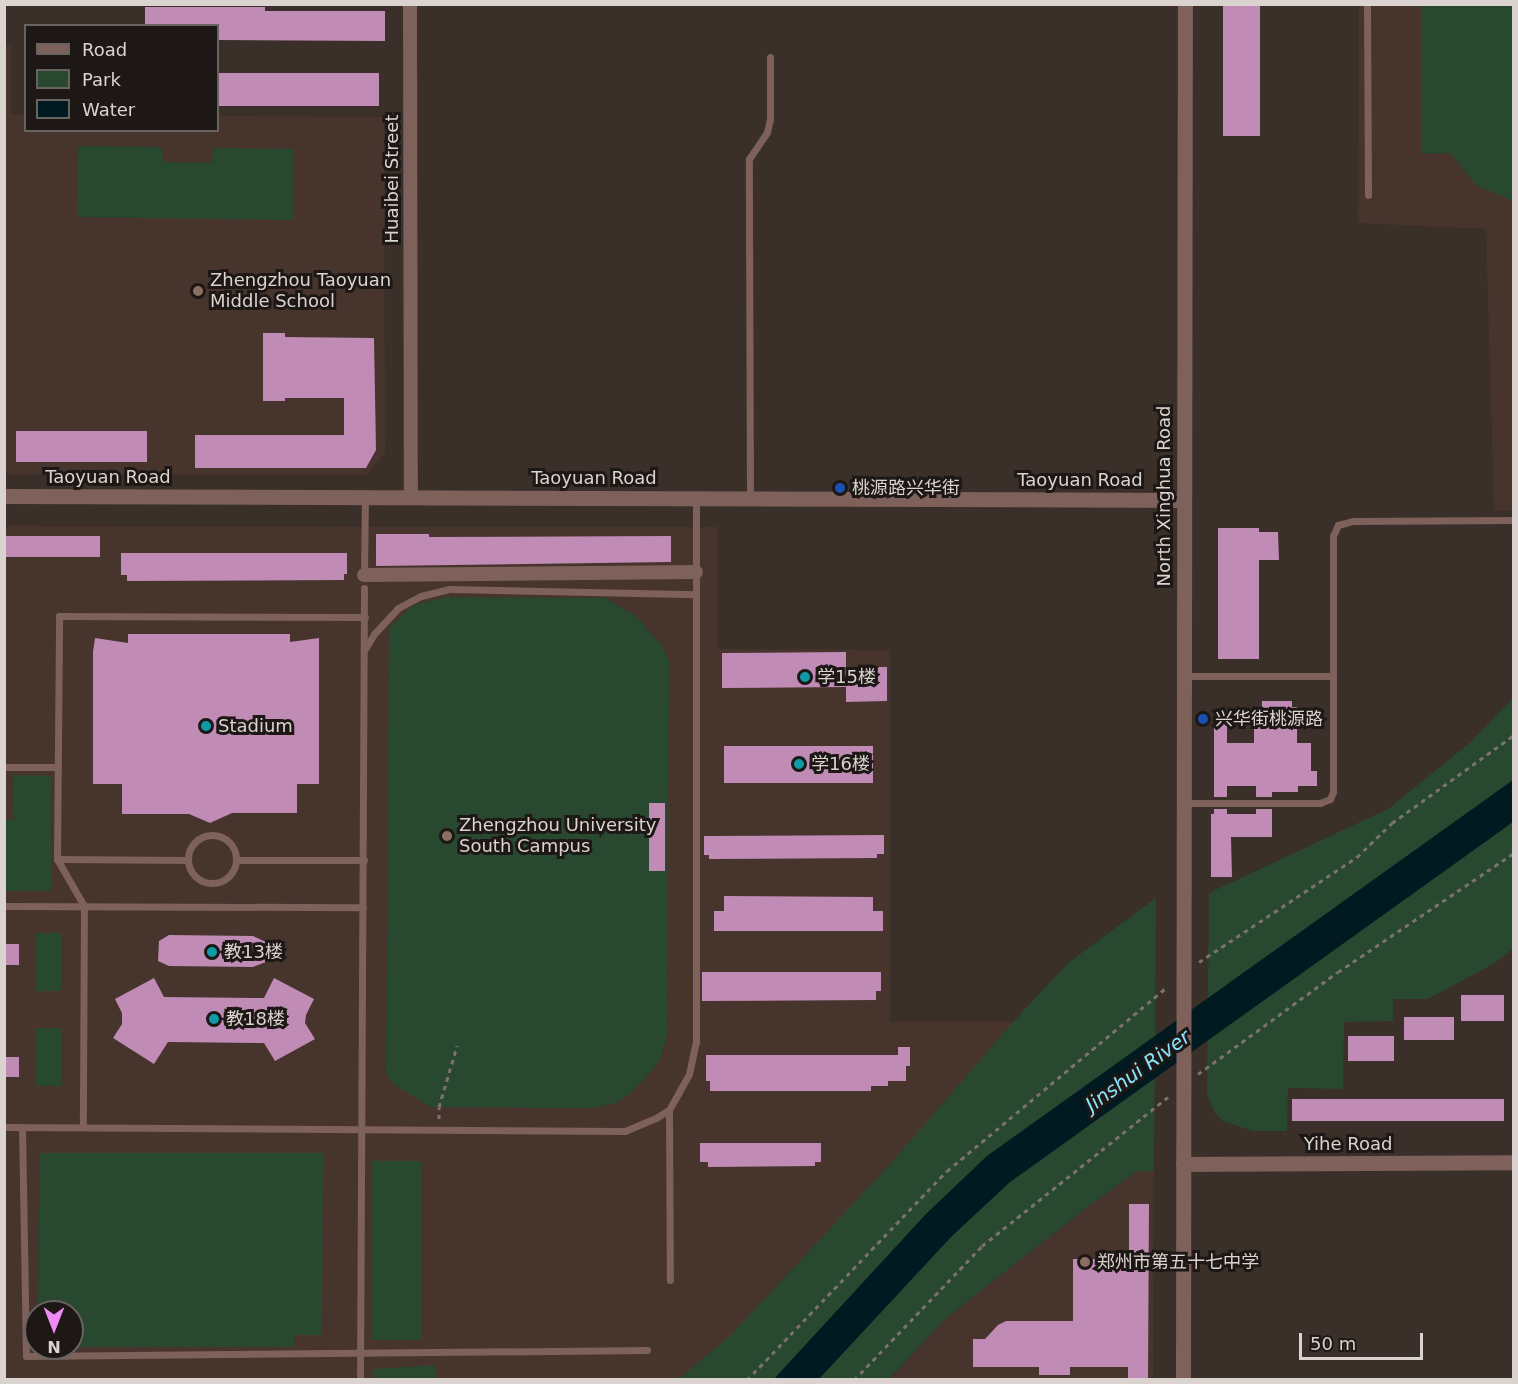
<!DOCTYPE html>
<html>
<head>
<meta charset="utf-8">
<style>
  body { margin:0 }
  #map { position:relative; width:1518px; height:1384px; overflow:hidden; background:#3a2f29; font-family:"DejaVu Sans","Noto Sans SC",sans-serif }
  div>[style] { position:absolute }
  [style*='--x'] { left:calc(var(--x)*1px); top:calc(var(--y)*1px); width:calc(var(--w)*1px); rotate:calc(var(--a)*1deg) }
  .education>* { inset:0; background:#47342d }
  .green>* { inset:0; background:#28482f; transform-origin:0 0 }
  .water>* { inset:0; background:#011920 }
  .building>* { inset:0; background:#c08bb5; transform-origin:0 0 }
  .path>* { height:3px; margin-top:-1.5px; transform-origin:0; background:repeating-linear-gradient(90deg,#7b726d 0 4.5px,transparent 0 9px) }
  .service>* { height:7px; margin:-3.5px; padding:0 3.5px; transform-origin:3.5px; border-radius:3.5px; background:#7d615a }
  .service>.ring { margin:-3.5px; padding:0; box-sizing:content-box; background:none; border:7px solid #7d615a; border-radius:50% }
  .minor>* { height:14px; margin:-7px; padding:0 7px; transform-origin:7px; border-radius:7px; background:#7d615a }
  .tertiary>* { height:15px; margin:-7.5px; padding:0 7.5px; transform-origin:7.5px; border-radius:7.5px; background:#7d615a }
  .dots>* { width:16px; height:16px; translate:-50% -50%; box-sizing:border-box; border:3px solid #1d1816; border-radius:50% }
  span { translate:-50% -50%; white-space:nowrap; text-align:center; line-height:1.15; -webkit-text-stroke:6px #1d1816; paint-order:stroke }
  .street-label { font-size:18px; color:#dad3cf }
  .poi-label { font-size:18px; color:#dad3cf }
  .left { translate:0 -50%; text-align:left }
  .water-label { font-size:20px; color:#89e2fc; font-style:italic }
  .frame { position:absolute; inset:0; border:6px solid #dad3cf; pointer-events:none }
  .legend { position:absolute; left:24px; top:24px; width:195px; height:108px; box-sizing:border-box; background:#1d1816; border:2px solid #696360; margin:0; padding:8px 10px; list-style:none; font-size:18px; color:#dad3cf }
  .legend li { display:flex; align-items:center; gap:12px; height:30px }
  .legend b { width:30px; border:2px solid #696360 }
  .north { position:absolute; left:24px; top:1300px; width:60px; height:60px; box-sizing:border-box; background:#1d1816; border:2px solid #696360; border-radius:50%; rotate:180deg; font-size:16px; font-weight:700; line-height:24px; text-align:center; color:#dad3cf }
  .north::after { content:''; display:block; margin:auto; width:21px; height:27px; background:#f08bf5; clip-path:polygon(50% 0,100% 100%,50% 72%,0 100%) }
  .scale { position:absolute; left:1299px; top:1333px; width:124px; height:27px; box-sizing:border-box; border:3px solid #dad3cf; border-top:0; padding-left:8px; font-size:18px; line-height:21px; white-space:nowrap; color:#dad3cf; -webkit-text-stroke:4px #1d1816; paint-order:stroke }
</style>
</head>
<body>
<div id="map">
  <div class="education">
    <i style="clip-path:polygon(1359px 5px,1513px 5px,1513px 511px,1494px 510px,1486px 229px,1358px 223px)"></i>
    <i style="clip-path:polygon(5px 45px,11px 45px,11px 114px,25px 115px,26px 130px,218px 130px,218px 116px,384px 117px,385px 452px,368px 474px,5px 474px)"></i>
    <i style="clip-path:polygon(evenodd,5px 526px,717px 527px,717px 649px,890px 650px,890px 1022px,1013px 1022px,1013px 1056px,726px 1379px,5px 1380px,5px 526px,36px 1312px,72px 1312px,72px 1348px,36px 1348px,36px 1312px)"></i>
    <i style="clip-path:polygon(1137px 1171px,1154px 1171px,1153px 1379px,889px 1380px,945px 1319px,1090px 1205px)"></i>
  </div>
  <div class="green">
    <i style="clip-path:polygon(1421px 5px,1513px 5px,1513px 201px,1476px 185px,1450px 153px,1421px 154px)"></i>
    <i style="clip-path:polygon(78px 146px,162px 147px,163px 162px,212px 163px,213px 148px,293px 149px,293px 220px,77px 217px)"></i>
    <i style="clip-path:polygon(447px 597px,605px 598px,636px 616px,663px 647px,669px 660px,667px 1033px,662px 1055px,655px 1067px,630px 1094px,616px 1103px,592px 1108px,431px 1107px,393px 1084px,386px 1073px,389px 628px,413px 605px)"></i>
    <i style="clip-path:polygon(1513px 698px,1513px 949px,1493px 964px,1428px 999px,1393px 999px,1393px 1021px,1344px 1022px,1343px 1089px,1288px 1088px,1287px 1131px,1253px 1131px,1223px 1121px,1215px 1113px,1207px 1094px,1209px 893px,1388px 809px,1472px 741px)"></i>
    <i style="clip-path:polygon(14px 775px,51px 776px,51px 891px,5px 891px,5px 820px,13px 820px)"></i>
    <i style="clip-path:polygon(1156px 898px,1154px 1171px,1137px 1171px,1090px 1205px,945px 1319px,889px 1379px,677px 1380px,730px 1336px,892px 1162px,1013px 1022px,1068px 963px)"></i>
    <i style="left:36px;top:933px;width:26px;height:58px"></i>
    <i style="left:36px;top:1028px;width:26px;height:58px"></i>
    <i style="clip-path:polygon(39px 1153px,323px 1153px,322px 1335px,295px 1335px,294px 1347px,72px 1347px,72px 1312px,38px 1312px)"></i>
    <i style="left:372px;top:1161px;width:50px;height:179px"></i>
    <i style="clip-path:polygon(435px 1365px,435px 1379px,373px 1379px,373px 1369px)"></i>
  </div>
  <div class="water">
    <i style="clip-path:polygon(1513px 780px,1513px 822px,1010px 1182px,951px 1237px,819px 1379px,773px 1380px,926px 1214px,987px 1156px)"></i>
  </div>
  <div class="building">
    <i style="left:1223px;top:4px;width:37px;height:132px"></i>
    <i style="clip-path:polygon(145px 7px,265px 7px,265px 11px,385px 11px,385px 41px,218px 40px,218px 26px,145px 26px)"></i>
    <i style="left:218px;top:73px;width:161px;height:33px"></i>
    <i style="clip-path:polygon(263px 333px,285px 333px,285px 337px,374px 338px,376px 450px,366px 468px,195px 468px,195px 435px,344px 435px,344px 398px,285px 398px,285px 401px,263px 401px)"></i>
    <i style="left:16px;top:431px;width:131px;height:31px"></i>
    <i style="clip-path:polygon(1218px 528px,1259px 528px,1259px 532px,1278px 532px,1279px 560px,1259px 560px,1259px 659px,1218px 659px)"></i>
    <i style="clip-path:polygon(376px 534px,429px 534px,429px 537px,671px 536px,671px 562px,376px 566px)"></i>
    <i style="left:4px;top:536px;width:96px;height:21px"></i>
    <i style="clip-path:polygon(121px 553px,347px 553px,347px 574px,344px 574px,344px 580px,127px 581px,127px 575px,121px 575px)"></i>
    <i style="clip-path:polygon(128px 634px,290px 634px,290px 642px,319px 638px,319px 784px,297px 784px,297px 813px,232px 813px,210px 823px,189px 814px,122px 814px,122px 784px,93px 784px,93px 652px,95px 638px,128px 643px)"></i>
    <i style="clip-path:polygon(846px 652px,846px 667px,887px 667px,887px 701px,846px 702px,846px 687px,722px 688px,722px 653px)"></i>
    <i style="clip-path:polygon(1262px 701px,1292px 701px,1292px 707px,1297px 707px,1297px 743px,1311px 743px,1311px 771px,1317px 771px,1317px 786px,1298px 786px,1298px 792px,1272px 792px,1272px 797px,1256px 797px,1256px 786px,1227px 786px,1227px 797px,1214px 797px,1214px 725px,1227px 724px,1227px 743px,1254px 743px,1254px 707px,1262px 707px)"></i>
    <i style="left:724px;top:746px;width:149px;height:37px"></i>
    <i style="left:649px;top:803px;width:16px;height:68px"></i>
    <i style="clip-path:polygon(1214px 809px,1227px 809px,1227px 814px,1256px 814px,1256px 809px,1272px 809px,1272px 837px,1231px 837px,1232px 877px,1211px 877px,1211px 814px,1214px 814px)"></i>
    <i style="clip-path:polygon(884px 835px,884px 854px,877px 854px,877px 858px,709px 859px,709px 855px,704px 855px,704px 836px)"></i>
    <i style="clip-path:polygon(724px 896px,873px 897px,873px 911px,883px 911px,883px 931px,714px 931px,714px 911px,724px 911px)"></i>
    <i style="clip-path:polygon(169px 935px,253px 936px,266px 942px,266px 962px,253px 967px,169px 966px,158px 961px,159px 941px)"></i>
    <i style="left:4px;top:944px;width:15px;height:21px"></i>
    <i style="clip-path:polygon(702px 972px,881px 972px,881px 991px,876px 991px,876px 1000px,702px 1001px)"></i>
    <i style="clip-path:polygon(154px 978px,164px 997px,264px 998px,274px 978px,314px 999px,306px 1015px,305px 1023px,315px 1039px,275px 1061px,264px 1043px,168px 1042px,154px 1064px,113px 1038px,122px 1024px,122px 1013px,115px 999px)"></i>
    <i style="left:1461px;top:995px;width:43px;height:26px"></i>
    <i style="left:1404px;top:1017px;width:50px;height:23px"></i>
    <i style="left:1348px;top:1036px;width:46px;height:25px"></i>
    <i style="clip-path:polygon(898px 1047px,910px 1047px,910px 1066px,906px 1066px,906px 1081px,888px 1081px,888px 1086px,871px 1086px,871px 1091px,710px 1091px,710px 1081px,706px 1081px,706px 1055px,898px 1055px)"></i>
    <i style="left:4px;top:1057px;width:15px;height:20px"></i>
    <i style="left:1292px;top:1099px;width:212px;height:22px"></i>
    <i style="clip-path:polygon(700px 1143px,821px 1143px,821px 1162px,815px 1162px,815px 1166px,708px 1167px,708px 1162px,700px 1162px)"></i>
    <i style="clip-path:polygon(1129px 1204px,1149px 1204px,1148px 1380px,1128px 1380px,1128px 1367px,1070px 1367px,1070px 1375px,1039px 1375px,1039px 1367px,973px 1367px,973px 1339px,985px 1339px,998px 1325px,1006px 1321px,1073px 1321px,1073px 1259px,1129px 1259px)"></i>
  </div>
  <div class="path">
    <i style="--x:1199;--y:962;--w:190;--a:-33.6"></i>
    <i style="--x:1357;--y:857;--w:49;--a:-44.2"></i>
    <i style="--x:1392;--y:823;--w:150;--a:-35.8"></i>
    <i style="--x:1198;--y:1074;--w:173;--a:-36.1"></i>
    <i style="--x:1338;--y:972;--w:212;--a:-34.1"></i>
    <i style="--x:439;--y:1119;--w:12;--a:-90"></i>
    <i style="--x:439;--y:1107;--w:64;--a:-73.6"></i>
    <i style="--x:747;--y:1380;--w:289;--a:-46.3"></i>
    <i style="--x:947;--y:1171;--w:288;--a:-39.9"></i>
    <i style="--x:854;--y:1380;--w:185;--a:-46.3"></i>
    <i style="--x:982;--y:1246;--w:240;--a:-38.7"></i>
  </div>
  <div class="service">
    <i style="--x:1367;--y:4;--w:191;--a:89.7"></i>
    <i style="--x:750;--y:498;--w:339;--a:-90.2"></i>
    <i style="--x:749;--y:159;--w:32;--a:-56"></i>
    <i style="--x:767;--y:132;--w:13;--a:-77"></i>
    <i style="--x:770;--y:119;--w:62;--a:-90"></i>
    <i style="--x:364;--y:576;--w:79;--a:-89.3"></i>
    <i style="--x:365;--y:649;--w:17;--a:-59"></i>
    <i style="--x:374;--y:634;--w:35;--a:-47"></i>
    <i style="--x:398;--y:608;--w:26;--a:-28"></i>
    <i style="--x:421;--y:596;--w:30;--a:-14"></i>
    <i style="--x:450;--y:589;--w:246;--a:1.2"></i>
    <i style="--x:1184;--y:676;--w:149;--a:0"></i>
    <i style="--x:4;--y:767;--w:54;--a:0"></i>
    <i style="--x:1185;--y:803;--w:135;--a:0"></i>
    <i style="--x:1320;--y:803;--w:11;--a:-22"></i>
    <i style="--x:1330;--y:799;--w:8;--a:-67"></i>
    <i style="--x:1333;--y:792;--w:256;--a:-90"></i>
    <i style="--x:1333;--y:536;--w:12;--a:-66"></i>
    <i style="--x:1338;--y:525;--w:16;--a:-15"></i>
    <i style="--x:1353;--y:521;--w:161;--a:-0.4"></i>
    <i class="ring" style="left:188px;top:835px;width:41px;height:41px"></i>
    <i style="--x:57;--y:859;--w:54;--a:60.1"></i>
    <i style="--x:84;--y:906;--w:221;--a:90.3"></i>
    <i style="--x:187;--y:860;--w:130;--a:-179.6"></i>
    <i style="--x:57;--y:859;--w:243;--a:-89.5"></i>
    <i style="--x:59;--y:616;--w:306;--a:0.2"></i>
    <i style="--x:236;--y:860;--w:128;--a:0"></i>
    <i style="--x:4;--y:906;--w:359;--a:0.2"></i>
    <i style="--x:669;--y:1110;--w:170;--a:89.7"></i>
    <i style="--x:4;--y:1127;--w:621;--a:0.37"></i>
    <i style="--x:625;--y:1131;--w:34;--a:-23"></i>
    <i style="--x:656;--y:1118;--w:15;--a:-32"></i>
    <i style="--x:669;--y:1110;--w:41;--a:-60.9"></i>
    <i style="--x:689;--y:1074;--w:33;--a:-78"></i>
    <i style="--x:696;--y:1042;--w:544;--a:-90"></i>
    <i style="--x:22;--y:1127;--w:229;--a:89"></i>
    <i style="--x:26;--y:1356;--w:621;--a:-0.55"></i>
    <i style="--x:360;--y:1380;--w:792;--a:-89.71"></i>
  </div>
  <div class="minor">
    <i style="--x:410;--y:4;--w:493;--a:89.9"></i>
    <i style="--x:364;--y:575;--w:332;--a:-0.5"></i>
  </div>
  <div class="tertiary">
    <i style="--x:4;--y:496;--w:1180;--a:0.19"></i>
    <i style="--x:1183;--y:1164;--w:331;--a:-0.3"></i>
    <i style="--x:1183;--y:1380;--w:1376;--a:-89.92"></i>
  </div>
  <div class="dots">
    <i style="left:198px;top:291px;background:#8d6e63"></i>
    <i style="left:840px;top:488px;background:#1a4fb4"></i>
    <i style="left:805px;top:677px;background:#0f9aa8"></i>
    <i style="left:1203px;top:719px;background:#1a4fb4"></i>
    <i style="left:206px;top:726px;background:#0f9aa8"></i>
    <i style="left:799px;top:764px;background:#0f9aa8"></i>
    <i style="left:447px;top:836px;background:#8d6e63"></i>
    <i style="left:212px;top:952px;background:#0f9aa8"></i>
    <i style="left:214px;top:1019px;background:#0f9aa8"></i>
    <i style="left:1085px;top:1262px;background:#8d6e63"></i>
  </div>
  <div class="street-label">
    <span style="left:392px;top:179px;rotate:-90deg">Huaibei Street</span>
    <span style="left:108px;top:477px">Taoyuan Road</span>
    <span style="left:594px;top:478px">Taoyuan Road</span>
    <span style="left:1080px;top:480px">Taoyuan Road</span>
    <span style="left:1164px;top:496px;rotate:-90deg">North Xinghua Road</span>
    <span style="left:1348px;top:1144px">Yihe Road</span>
  </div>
  <div class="poi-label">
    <span class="left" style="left:210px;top:291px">Zhengzhou Taoyuan<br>Middle School</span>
    <span class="left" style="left:852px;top:488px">桃源路兴华街</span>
    <span class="left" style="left:817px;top:677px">学15楼</span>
    <span class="left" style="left:1215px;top:719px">兴华街桃源路</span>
    <span class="left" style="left:218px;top:726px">Stadium</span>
    <span class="left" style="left:811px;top:764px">学16楼</span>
    <span class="left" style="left:459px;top:836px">Zhengzhou University<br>South Campus</span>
    <span class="left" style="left:224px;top:952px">教13楼</span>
    <span class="left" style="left:226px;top:1019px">教18楼</span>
    <span class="left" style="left:1097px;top:1262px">郑州市第五十七中学</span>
  </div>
  <div class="water-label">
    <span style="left:1138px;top:1071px;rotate:-36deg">Jinshui River</span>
  </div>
  <div class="frame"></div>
  <ul class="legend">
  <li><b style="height:8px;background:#7d615a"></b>Road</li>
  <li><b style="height:16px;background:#28482f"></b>Park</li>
  <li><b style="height:16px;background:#011920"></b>Water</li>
  </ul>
  <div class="north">N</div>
  <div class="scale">50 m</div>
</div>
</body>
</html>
